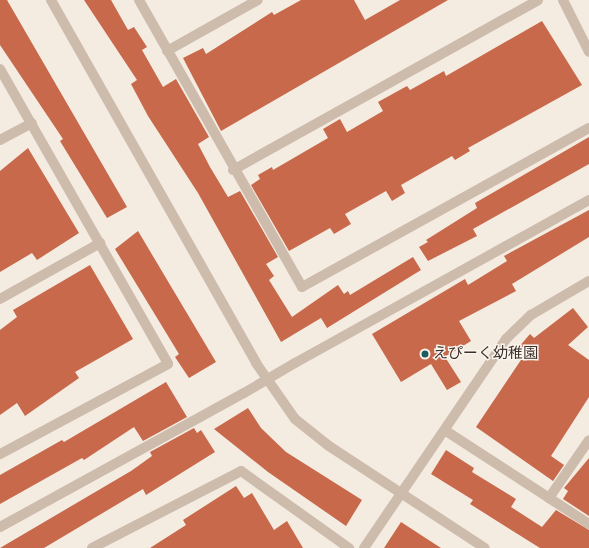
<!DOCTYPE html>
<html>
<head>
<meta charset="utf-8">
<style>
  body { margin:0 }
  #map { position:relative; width:589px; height:548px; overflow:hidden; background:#f4ebe1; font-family:Cabin,"Noto Sans JP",sans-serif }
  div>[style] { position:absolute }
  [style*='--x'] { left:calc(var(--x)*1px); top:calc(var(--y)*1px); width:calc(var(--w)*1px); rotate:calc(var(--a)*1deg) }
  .building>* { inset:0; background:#c8694b }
  .minor>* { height:10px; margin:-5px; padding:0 5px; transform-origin:5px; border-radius:5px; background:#cdbbac }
  .tertiary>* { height:10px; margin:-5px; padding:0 5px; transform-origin:5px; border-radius:5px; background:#cdbbac }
  .minor-bridge>* { height:10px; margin:-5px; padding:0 5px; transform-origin:5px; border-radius:5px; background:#cdbbac }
  .dots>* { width:11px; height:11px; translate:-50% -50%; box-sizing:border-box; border:2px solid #fbf5ee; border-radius:50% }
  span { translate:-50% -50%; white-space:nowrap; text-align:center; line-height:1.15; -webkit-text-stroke:3px #fbf5ee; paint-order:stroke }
  .poi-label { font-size:15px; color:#3b302b }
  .left { translate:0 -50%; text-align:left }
</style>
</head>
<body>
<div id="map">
  <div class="building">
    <i style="clip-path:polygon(0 0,7px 0,127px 207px,107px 218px,60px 141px,63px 139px,0 45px)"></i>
    <i style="clip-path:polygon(84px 0,111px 0,128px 30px,134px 27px,147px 47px,142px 50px,163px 87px,176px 79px,209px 137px,198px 144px,210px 167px,228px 197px,240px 191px,278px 257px,266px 264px,274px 276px,269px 280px,292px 317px,338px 285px,344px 294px,348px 291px,350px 295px,413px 257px,421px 270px,327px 328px,321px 318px,281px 342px,198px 193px,148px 116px,131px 84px,137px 80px)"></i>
    <i style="clip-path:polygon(301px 0,354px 0,365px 20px,400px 0,448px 0,221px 131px,183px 58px,203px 48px,206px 54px,272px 12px,274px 15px)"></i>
    <i style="clip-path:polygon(542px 21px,582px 85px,468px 148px,470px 151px,455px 160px,452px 156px,401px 185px,405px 193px,392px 201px,386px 191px,345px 214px,351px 224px,334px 234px,330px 228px,289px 251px,251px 185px,260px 179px,258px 175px,272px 167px,273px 170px,328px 138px,323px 129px,340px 119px,347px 132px,383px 111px,378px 102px,407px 86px,410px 90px,444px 71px,446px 76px)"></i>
    <i style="clip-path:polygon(589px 137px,589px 164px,473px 229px,477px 236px,428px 261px,419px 247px,428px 242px,426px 240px,477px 208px,475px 203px)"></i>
    <i style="clip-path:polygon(28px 148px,79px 233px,37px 260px,32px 253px,0 272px,0 171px)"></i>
    <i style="clip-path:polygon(589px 210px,589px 237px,512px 284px,516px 291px,459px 321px,471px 341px,445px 357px,461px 382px,447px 390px,431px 364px,401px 382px,372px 334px,465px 279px,468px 285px,507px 261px,504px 256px)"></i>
    <i style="clip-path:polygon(138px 231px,216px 362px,189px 378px,175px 357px,179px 354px,115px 249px)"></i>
    <i style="clip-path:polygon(90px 265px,133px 339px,75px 372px,79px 378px,25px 416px,17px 403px,0 415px,0 330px,17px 317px,13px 310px)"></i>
    <i style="clip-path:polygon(573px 308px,588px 327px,568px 345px,589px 360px,589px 397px,551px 456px,564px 465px,553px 481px,476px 427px,525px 354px,518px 348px,530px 334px,534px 338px)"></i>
    <i style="clip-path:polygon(166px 382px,187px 417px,143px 441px,134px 427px,84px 460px,82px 458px,0 504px,0 475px,62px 440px,64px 442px)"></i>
    <i style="clip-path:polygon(248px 408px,261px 428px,286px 452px,362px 500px,346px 526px,268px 472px,214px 429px)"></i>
    <i style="clip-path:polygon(194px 428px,197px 433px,201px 430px,215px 452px,146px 495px,143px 489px,44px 548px,0 548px,131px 471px,152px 456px,150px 452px)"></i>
    <i style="clip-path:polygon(446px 450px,474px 468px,472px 472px,516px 499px,511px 507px,542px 527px,556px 510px,589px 530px,589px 548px,540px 548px,470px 504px,473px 500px,431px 474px)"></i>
    <i style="clip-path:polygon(589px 458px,589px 516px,563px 499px,568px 491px,564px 488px)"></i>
    <i style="clip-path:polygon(236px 486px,244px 498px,252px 493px,274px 530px,287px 521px,303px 548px,150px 548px,186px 525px,183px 520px)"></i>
    <i style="clip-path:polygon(401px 522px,424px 537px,441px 548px,384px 548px)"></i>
  </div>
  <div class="minor">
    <i style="--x:139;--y:0;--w:330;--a:60.4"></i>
    <i style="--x:302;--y:287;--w:328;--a:-29"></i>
    <i style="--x:563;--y:0;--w:58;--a:63.4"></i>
    <i style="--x:167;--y:51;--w:104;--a:-29.3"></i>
    <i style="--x:0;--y:69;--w:339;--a:60.3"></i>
    <i style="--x:168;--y:364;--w:191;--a:151.8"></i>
    <i style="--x:0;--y:140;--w:36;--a:-28"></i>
    <i style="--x:233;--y:170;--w:349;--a:-29.1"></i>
    <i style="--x:0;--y:299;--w:115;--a:-29.2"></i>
    <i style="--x:295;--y:363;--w:336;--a:-29"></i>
    <i style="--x:446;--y:431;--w:123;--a:33"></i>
    <i style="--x:549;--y:498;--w:70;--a:-55.4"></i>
    <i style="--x:549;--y:498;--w:48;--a:33"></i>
    <i style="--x:0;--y:527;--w:278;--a:-28.8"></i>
    <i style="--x:92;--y:548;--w:168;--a:-27.3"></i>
    <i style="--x:241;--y:471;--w:133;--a:35.5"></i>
    <i style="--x:364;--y:548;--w:253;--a:-55.8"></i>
    <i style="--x:506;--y:339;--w:35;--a:-44"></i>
    <i style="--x:531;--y:315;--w:67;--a:-30.4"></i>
  </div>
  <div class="tertiary">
    <i style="--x:51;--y:0;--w:417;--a:60.5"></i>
    <i style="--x:256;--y:363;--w:68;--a:55.1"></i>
    <i style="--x:295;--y:419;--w:43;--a:38.5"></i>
    <i style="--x:329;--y:446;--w:186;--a:33.2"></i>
  </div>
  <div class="minor-bridge">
    <i style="--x:244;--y:393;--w:59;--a:-30.5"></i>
  </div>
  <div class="dots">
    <i style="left:425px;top:354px;background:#1f5a5e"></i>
  </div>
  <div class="poi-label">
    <span class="left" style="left:433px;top:354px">えぴーく幼稚園</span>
  </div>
</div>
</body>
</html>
